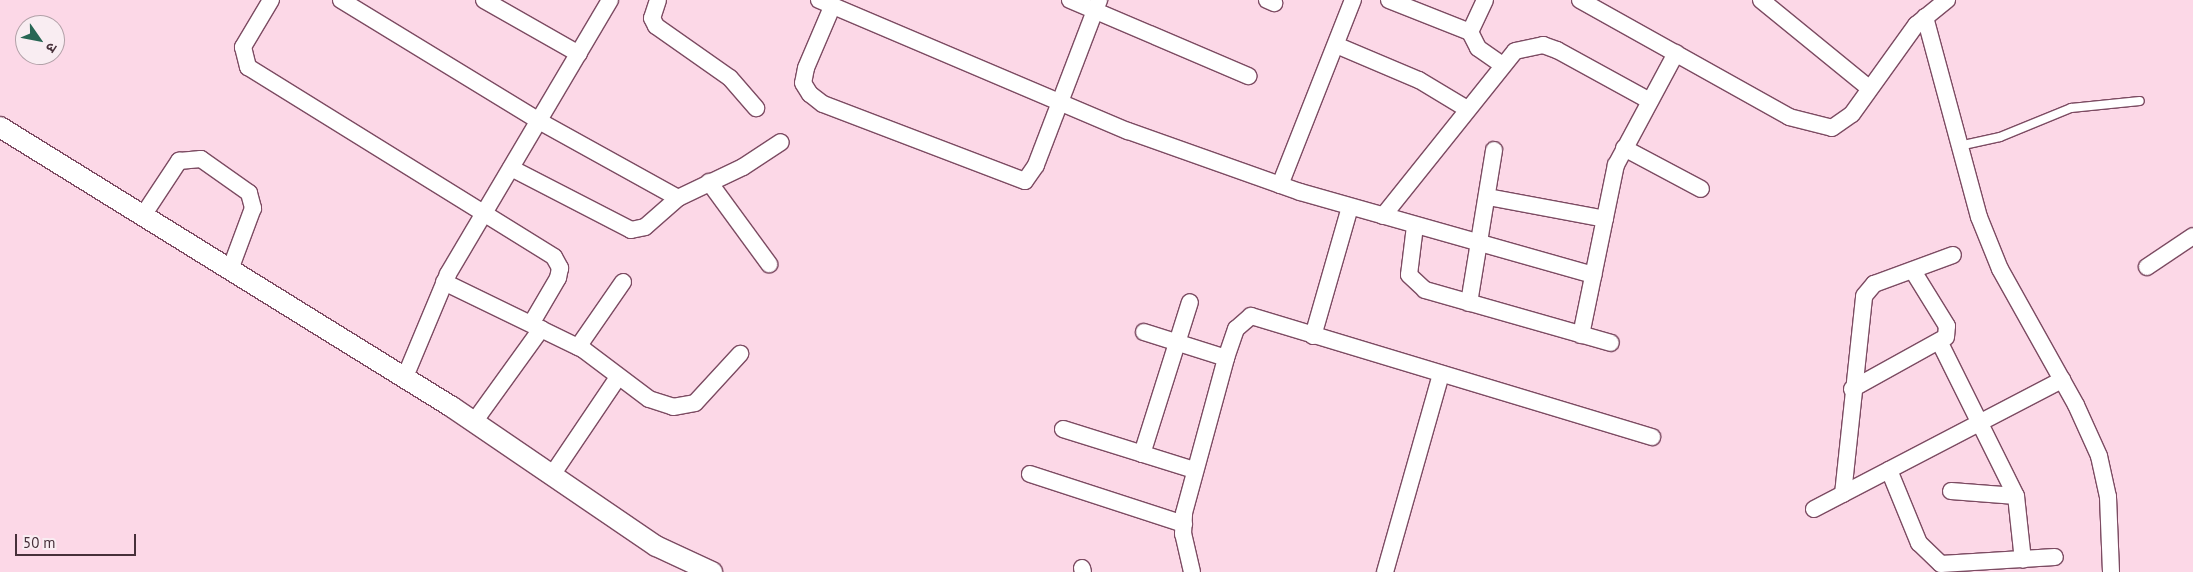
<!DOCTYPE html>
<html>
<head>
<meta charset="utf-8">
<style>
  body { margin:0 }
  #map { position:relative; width:2193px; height:572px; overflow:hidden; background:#fcd8e7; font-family:"PT Sans","Noto Sans Devanagari",sans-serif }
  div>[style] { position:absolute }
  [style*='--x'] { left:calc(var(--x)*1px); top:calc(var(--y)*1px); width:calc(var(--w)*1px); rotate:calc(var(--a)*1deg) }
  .roads { filter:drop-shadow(1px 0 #7c4b62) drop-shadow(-1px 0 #7c4b62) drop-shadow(0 1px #7c4b62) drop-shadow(0 -1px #7c4b62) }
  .service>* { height:8px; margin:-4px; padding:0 4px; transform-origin:4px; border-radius:4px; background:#fff }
  .minor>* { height:16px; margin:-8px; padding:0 8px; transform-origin:8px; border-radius:8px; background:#fff }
  .tertiary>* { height:20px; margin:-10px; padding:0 10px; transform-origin:10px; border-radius:10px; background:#fff }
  span { translate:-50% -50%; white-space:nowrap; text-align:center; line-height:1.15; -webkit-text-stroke:4px #f9edf2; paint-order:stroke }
  .north { position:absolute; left:15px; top:15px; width:50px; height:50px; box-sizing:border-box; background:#f9edf2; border:1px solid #b2a1a8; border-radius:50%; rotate:123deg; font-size:14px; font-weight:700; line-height:20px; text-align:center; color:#47303a }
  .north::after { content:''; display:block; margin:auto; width:18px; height:22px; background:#276654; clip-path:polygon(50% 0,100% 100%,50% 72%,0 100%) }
  .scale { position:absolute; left:15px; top:534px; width:121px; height:22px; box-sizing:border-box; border:2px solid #47303a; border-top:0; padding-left:6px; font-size:15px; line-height:18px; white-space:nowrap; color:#47303a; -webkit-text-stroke:4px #f9edf2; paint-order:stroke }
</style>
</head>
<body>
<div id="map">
  <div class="roads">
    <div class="service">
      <i style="--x:1959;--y:146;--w:42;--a:-12.4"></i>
      <i style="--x:2000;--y:137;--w:77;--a:-22.2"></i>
      <i style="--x:2071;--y:108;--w:69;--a:-5.8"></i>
    </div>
    <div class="minor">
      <i style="--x:271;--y:0;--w:55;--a:120.8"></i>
      <i style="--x:243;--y:47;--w:21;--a:76"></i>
      <i style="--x:248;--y:67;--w:360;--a:31.8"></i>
      <i style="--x:554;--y:257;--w:13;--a:61"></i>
      <i style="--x:560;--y:268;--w:10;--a:101"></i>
      <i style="--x:558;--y:278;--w:53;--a:120.4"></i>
      <i style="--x:341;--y:0;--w:232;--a:31.4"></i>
      <i style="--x:539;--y:121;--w:159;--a:29"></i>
      <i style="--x:484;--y:0;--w:109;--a:29.6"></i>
      <i style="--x:658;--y:0;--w:19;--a:108"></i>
      <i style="--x:652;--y:18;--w:9;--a:63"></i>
      <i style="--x:656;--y:26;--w:90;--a:35.1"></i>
      <i style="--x:730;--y:78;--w:40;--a:49"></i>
      <i style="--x:819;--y:0;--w:336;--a:23"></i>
      <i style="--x:1128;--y:131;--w:182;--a:19.5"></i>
      <i style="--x:1300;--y:192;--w:305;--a:15.8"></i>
      <i style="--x:1070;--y:0;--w:194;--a:23.1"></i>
      <i style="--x:1267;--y:0;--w:8;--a:23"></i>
      <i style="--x:1389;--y:0;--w:87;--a:21.6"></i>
      <i style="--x:1485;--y:0;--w:35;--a:115"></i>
      <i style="--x:1470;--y:32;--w:18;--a:63"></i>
      <i style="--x:1478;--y:48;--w:28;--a:35"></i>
      <i style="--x:1580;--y:0;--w:240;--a:29.2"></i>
      <i style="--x:1789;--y:117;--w:44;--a:14.3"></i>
      <i style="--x:1832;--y:128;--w:24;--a:-35"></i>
      <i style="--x:1852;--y:114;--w:110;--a:-54.3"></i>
      <i style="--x:1916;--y:25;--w:40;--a:-39"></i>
      <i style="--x:1761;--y:0;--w:139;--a:39.2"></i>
      <i style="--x:832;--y:7;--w:66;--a:113.1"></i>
      <i style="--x:806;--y:68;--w:15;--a:101"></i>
      <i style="--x:803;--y:83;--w:13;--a:58"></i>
      <i style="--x:810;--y:94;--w:16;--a:38"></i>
      <i style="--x:823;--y:104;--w:216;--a:20.9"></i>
      <i style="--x:1025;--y:181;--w:19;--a:-55"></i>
      <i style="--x:1036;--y:165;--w:177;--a:-69.1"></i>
      <i style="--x:1925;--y:17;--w:207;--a:74.9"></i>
      <i style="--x:1979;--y:217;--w:56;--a:68"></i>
      <i style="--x:2000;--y:269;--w:156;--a:60.8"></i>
      <i style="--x:2076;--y:405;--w:56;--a:65.7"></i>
      <i style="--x:2099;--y:456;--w:42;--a:77.6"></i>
      <i style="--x:2108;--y:497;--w:75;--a:87.7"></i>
      <i style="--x:1336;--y:45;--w:90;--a:22.9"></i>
      <i style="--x:1419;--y:80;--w:56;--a:31.1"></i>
      <i style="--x:1624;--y:148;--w:87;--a:28"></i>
      <i style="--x:511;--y:168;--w:135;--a:27.3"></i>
      <i style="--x:631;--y:230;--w:14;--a:-12"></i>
      <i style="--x:645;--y:227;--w:44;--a:-41.3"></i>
      <i style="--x:678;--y:198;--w:72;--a:-25.5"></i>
      <i style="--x:743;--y:167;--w:45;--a:-33.3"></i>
      <i style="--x:709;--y:182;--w:102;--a:53.8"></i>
      <i style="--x:1280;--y:185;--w:199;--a:-68.5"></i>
      <i style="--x:1488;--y:197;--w:119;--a:10.6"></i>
      <i style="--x:144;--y:214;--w:64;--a:-56.6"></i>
      <i style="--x:179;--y:161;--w:22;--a:-5"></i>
      <i style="--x:201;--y:159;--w:59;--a:35.3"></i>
      <i style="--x:249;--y:193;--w:16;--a:75"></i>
      <i style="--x:253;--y:208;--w:63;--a:110.4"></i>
      <i style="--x:1383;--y:216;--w:211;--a:-51.3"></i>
      <i style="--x:1515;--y:51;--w:29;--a:-12"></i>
      <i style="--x:1543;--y:45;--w:15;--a:20"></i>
      <i style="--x:1557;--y:50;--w:106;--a:28.7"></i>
      <i style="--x:1415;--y:226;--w:49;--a:97"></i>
      <i style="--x:1409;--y:275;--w:22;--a:43"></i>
      <i style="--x:1425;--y:290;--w:193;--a:15.9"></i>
      <i style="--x:2147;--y:267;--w:55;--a:-34"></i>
      <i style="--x:444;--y:282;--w:156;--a:25.9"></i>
      <i style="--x:584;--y:350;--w:81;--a:37"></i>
      <i style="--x:649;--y:399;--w:25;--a:18"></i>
      <i style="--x:673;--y:407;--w:22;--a:-10"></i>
      <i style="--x:695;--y:403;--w:67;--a:-47.4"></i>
      <i style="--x:1469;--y:303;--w:155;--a:-80.7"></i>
      <i style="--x:1144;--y:332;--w:86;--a:17.6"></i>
      <i style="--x:1581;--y:335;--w:174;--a:-78.4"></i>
      <i style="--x:1616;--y:165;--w:127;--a:-61.8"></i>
      <i style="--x:1313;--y:336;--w:134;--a:-74"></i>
      <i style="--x:1940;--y:343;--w:171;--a:63.6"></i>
      <i style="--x:2016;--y:496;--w:64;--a:83.8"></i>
      <i style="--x:578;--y:347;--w:79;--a:-55.3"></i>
      <i style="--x:405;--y:377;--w:112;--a:-67.3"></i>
      <i style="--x:448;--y:274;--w:318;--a:-59.4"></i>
      <i style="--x:1852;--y:389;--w:107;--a:-29"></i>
      <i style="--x:1946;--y:337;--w:11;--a:-85"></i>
      <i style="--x:1947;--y:326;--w:65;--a:-121.7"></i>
      <i style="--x:474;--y:422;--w:115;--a:-54.2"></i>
      <i style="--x:1063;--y:429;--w:137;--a:17.4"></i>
      <i style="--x:1142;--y:454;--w:159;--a:-72.5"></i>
      <i style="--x:1889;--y:470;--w:79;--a:67.7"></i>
      <i style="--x:1919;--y:543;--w:30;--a:44"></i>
      <i style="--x:1941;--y:564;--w:114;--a:-3.5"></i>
      <i style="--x:1030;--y:474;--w:162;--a:18"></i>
      <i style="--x:552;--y:475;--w:118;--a:-56"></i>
      <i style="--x:1951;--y:491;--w:65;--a:4.4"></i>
      <i style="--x:1843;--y:494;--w:199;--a:-83.9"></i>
      <i style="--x:1864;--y:296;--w:16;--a:-50"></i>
      <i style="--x:1874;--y:284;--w:84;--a:-20.2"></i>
      <i style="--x:1814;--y:509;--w:280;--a:-27.5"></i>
      <i style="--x:1082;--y:568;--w:4;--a:76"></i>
      <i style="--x:1192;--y:572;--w:39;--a:-103"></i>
      <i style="--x:1183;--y:534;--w:21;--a:-87"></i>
      <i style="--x:1184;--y:513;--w:161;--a:-74.8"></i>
      <i style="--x:1226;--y:358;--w:31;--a:-71"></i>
      <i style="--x:1236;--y:329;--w:20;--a:-41"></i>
      <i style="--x:1251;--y:316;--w:419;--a:16.8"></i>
      <i style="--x:1385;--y:572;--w:206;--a:-74.2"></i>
    </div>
    <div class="tertiary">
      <i style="--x:0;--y:127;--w:532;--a:31.78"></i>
      <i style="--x:452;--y:407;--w:247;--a:34.3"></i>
      <i style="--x:656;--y:546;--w:62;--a:24.9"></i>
    </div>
  </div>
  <div class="north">उ</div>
  <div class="scale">50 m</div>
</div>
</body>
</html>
